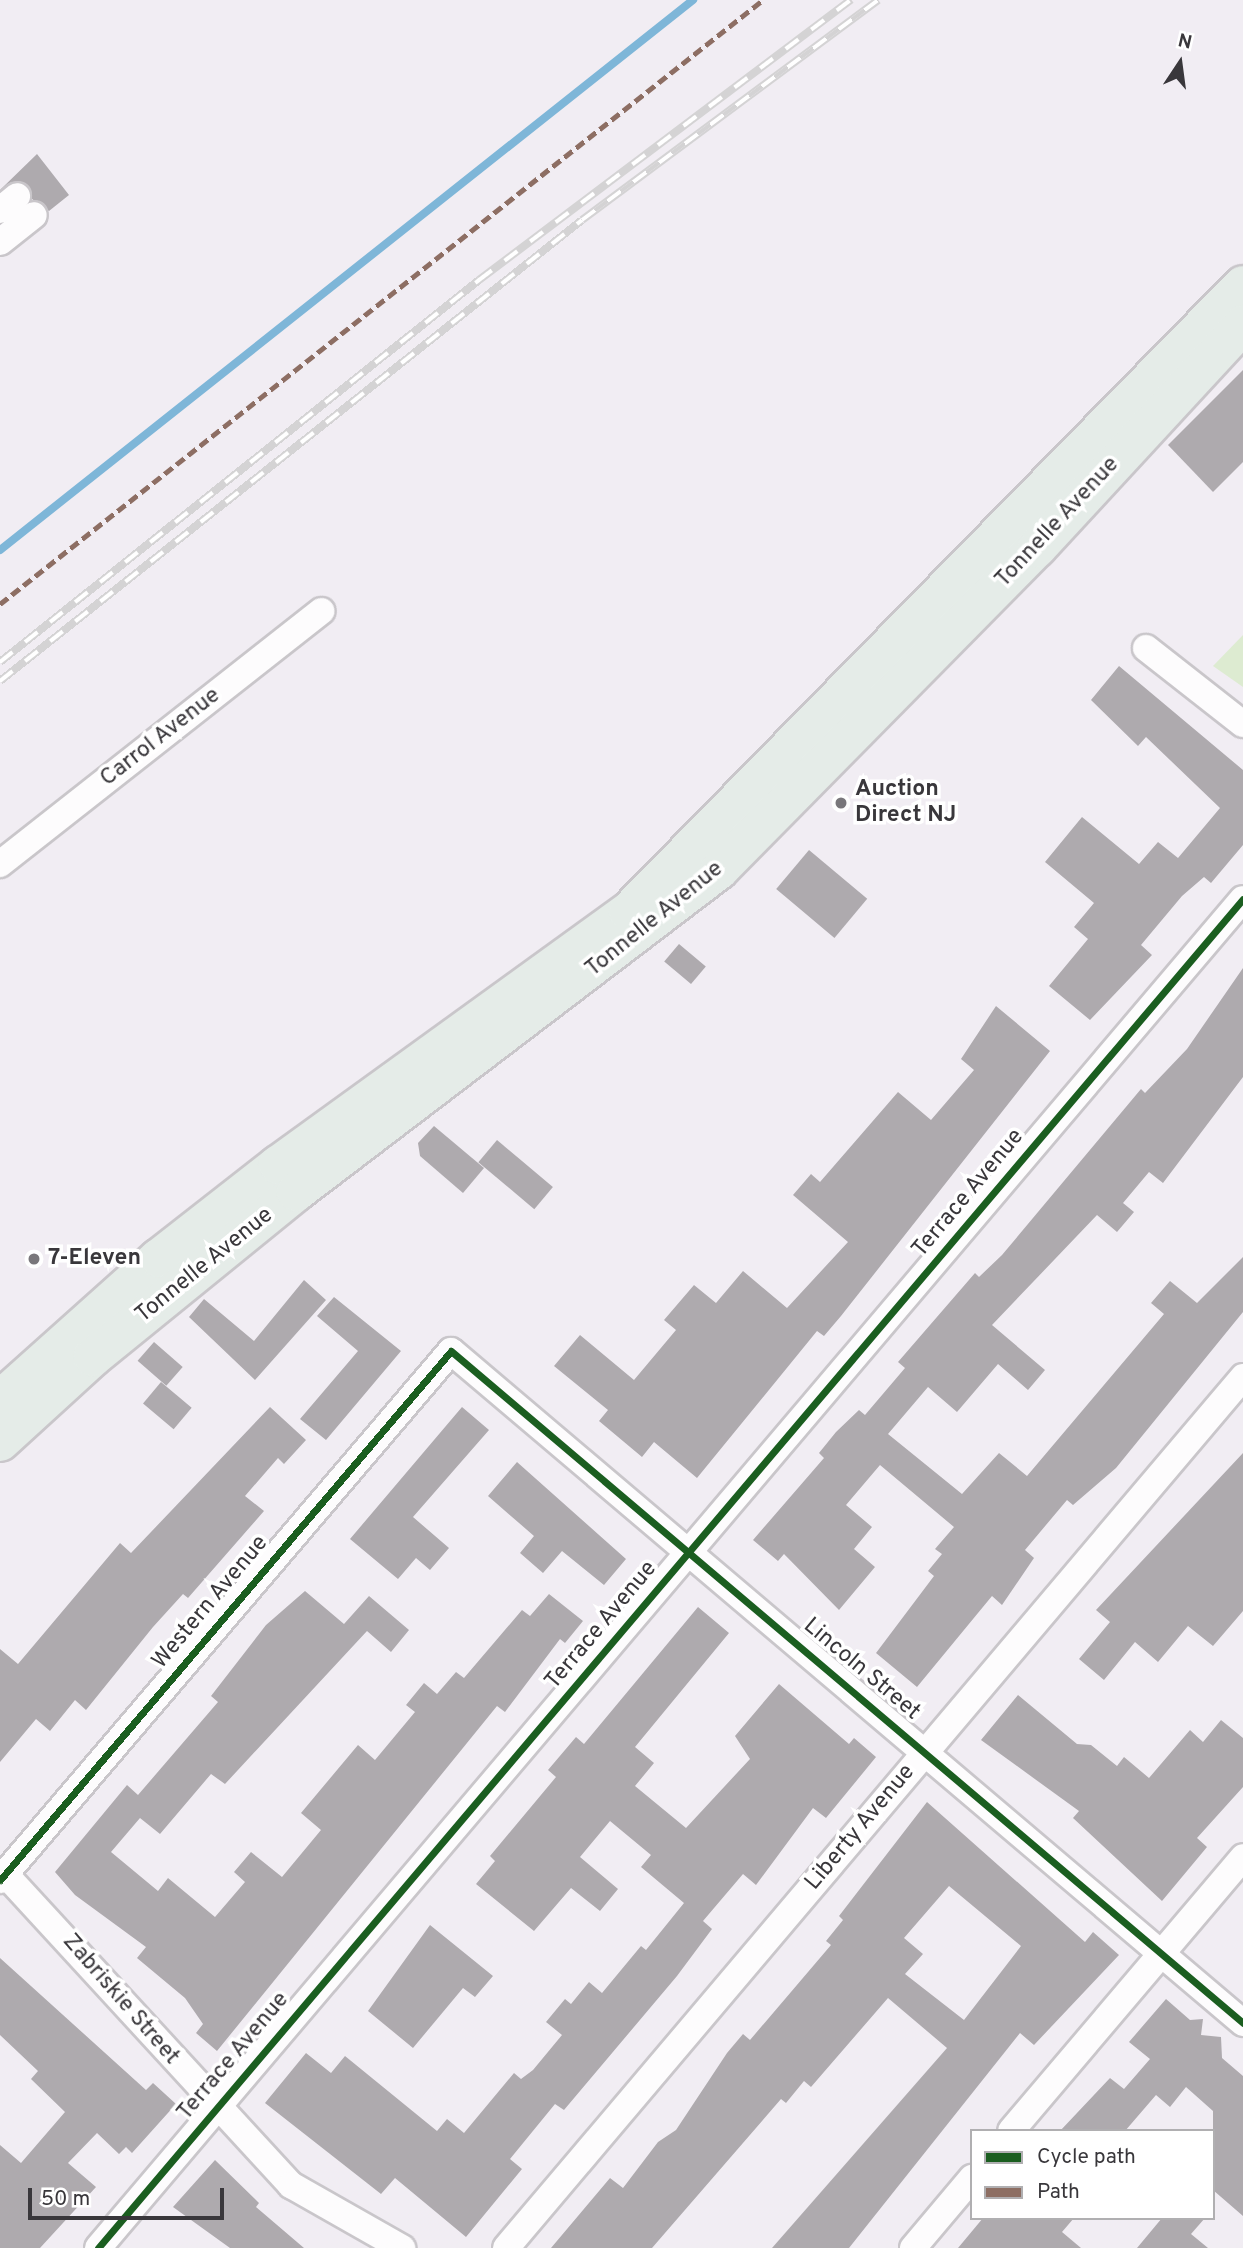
<!DOCTYPE html>
<html>
<head>
<meta charset="utf-8">
<style>
  body { margin:0 }
  #map { position:relative; width:1243px; height:2248px; overflow:hidden; background:#f1edf3; font-family:Overpass,sans-serif }
  div>[style] { position:absolute }
  [style*='--x'] { left:calc(var(--x)*1px); top:calc(var(--y)*1px); width:calc(var(--w)*1px); rotate:calc(var(--a)*1deg) }
  .green>* { inset:0; background:#ddebd1 }
  .stream>* { height:8px; margin:-4px; padding:0 4px; transform-origin:4px; border-radius:4px; background:#7eb6d8 }
  .building>* { inset:0; background:#aeaaae; transform-origin:0 0 }
  .roads { filter:drop-shadow(2px 0 #c9c6ca) drop-shadow(-2px 0 #c9c6ca) drop-shadow(0 2px #c9c6ca) drop-shadow(0 -2px #c9c6ca) }
  .minor>* { height:26px; margin:-13px; padding:0 13px; transform-origin:13px; border-radius:13px; background:#fdfcfd }
  .trunk>* { height:38px; margin:-19px; padding:0 19px; transform-origin:19px; border-radius:19px; background:#e5ece8 }
  .rail>* { height:8px; margin-top:-4px; transform-origin:0; background:repeating-linear-gradient(90deg,#fff 0 16px,#d4d3d4 0 32px); box-sizing:border-box; border-block:2px solid #d4d3d4 }
  .quiet>* { height:5px; margin-top:-2.5px; transform-origin:0; background:repeating-linear-gradient(90deg,#8d6e63 0 10px,transparent 0 15px) }
  .cycleway>* { height:7px; margin:-3.5px; padding:0 3.5px; transform-origin:3.5px; border-radius:3.5px; background:#1b5e20 }
  .dots>* { width:19px; height:19px; translate:-50% -50%; box-sizing:border-box; border:4px solid #fff; border-radius:50% }
  span { translate:-50% -50%; white-space:nowrap; text-align:center; line-height:1.15; -webkit-text-stroke:7px #fff; paint-order:stroke }
  .street-label { font-size:23px; color:#39373b }
  .poi-label { font-size:23px; color:#39373b; font-weight:700 }
  .left { translate:0 -50%; text-align:left }
  .legend { position:absolute; left:970px; top:2129px; width:245px; height:91px; box-sizing:border-box; background:#fff; border:2px solid #b0afb1; margin:0; padding:9px 12px; list-style:none; font-size:21px; color:#39373b }
  .legend li { display:flex; align-items:center; gap:14px; height:35px }
  .legend b { width:35px; border:2px solid #b0afb1 }
  .north { position:absolute; left:1145px; top:28px; width:70px; height:70px; -webkit-text-stroke:5px #fff; paint-order:stroke; rotate:13deg; font-size:19px; font-weight:700; line-height:28px; text-align:center; color:#39373b }
  .north::after { content:''; display:block; margin:auto; width:24px; height:32px; background:#39373b; clip-path:polygon(50% 0,100% 100%,50% 72%,0 100%) }
  .scale { position:absolute; left:28px; top:2188px; width:196px; height:32px; box-sizing:border-box; border:4px solid #39373b; border-top:0; padding-left:9px; font-size:21px; line-height:24px; white-space:nowrap; color:#39373b; -webkit-text-stroke:5px #fff; paint-order:stroke }
</style>
</head>
<body>
<div id="map">
  <div class="green">
    <i style="clip-path:polygon(1243px 635px,1243px 687px,1213px 666px)"></i>
  </div>
  <div class="stream">
    <i style="--x:0;--y:550;--w:885;--a:-38.44"></i>
  </div>
  <div class="building">
    <i style="clip-path:polygon(37px 154px,69px 195px,49px 211px,32px 199px,23px 182px,0 190px)"></i>
    <i style="clip-path:polygon(1243px 370px,1243px 462px,1213px 492px,1168px 445px)"></i>
    <i style="clip-path:polygon(1119px 666px,1243px 770px,1243px 845px,1211px 883px,1204px 877px,1182px 896px,1141px 945px,1152px 955px,1090px 1020px,1049px 986px,1088px 939px,1074px 927px,1094px 903px,1045px 862px,1082px 817px,1139px 864px,1158px 842px,1178px 858px,1220px 808px,1146px 737px,1138px 746px,1091px 700px)"></i>
    <i style="left:809px;top:850px;width:76px;height:51px;rotate:40deg"></i>
    <i style="left:679px;top:944px;width:35px;height:23px;rotate:40deg"></i>
    <i style="clip-path:polygon(1243px 968px,1243px 1077px,1163px 1183px,1149px 1172px,1123px 1203px,1134px 1212px,1117px 1232px,1097px 1215px,992px 1325px,1045px 1370px,1028px 1390px,998px 1364px,957px 1412px,928px 1387px,888px 1434px,962px 1494px,999px 1453px,1027px 1476px,1164px 1314px,1151px 1303px,1170px 1281px,1197px 1303px,1243px 1257px,1243px 1312px,1116px 1468px,1073px 1505px,1067px 1500px,1025px 1550px,1034px 1558px,1002px 1605px,992px 1596px,917px 1687px,876px 1653px,934px 1576px,928px 1571px,942px 1554px,935px 1549px,954px 1527px,880px 1465px,846px 1505px,872px 1527px,854px 1549px,875px 1567px,839px 1610px,784px 1554px,778px 1561px,753px 1540px,824px 1458px,819px 1453px,836px 1432px,859px 1410px,865px 1415px,905px 1368px,898px 1362px,975px 1273px,979px 1277px,1002px 1255px,1141px 1089px,1145px 1093px,1187px 1049px)"></i>
    <i style="clip-path:polygon(996px 1006px,1050px 1051px,841px 1316px,824px 1336px,817px 1331px,697px 1478px,654px 1442px,642px 1457px,599px 1421px,608px 1410px,554px 1366px,580px 1335px,634px 1380px,676px 1330px,664px 1320px,694px 1285px,716px 1303px,743px 1271px,787px 1308px,848px 1242px,793px 1195px,811px 1174px,820px 1182px,898px 1092px,931px 1120px,974px 1070px,961px 1059px)"></i>
    <i style="clip-path:polygon(434px 1126px,484px 1168px,463px 1193px,420px 1156px,418px 1143px)"></i>
    <i style="left:497px;top:1140px;width:73px;height:29px;rotate:40deg"></i>
    <i style="clip-path:polygon(304px 1280px,326px 1300px,255px 1380px,189px 1317px,204px 1299px,254px 1341px)"></i>
    <i style="clip-path:polygon(334px 1297px,401px 1351px,326px 1440px,300px 1419px,358px 1351px,317px 1316px)"></i>
    <i style="left:154px;top:1342px;width:38px;height:25px;rotate:41deg"></i>
    <i style="left:161px;top:1382px;width:40px;height:28px;rotate:40deg"></i>
    <i style="clip-path:polygon(270px 1407px,306px 1440px,284px 1464px,278px 1458px,245px 1496px,264px 1511px,188px 1598px,183px 1594px,153px 1627px,86px 1710px,75px 1700px,50px 1731px,36px 1719px,0 1762px,0 1649px,18px 1664px,120px 1543px,131px 1553px)"></i>
    <i style="clip-path:polygon(462px 1407px,489px 1430px,413px 1517px,449px 1548px,430px 1570px,416px 1558px,398px 1579px,350px 1539px)"></i>
    <i style="clip-path:polygon(1243px 1453px,1243px 1611px,1213px 1646px,1188px 1626px,1158px 1662px,1135px 1642px,1104px 1680px,1079px 1659px,1110px 1622px,1096px 1610px)"></i>
    <i style="clip-path:polygon(517px 1462px,626px 1559px,604px 1585px,562px 1551px,543px 1573px,520px 1553px,534px 1536px,488px 1496px)"></i>
    <i style="clip-path:polygon(305px 1591px,344px 1624px,369px 1596px,409px 1630px,391px 1652px,367px 1631px,225px 1784px,211px 1774px,160px 1834px,140px 1818px,111px 1852px,158px 1891px,168px 1878px,215px 1917px,245px 1882px,234px 1872px,251px 1852px,282px 1877px,321px 1830px,301px 1813px,358px 1745px,375px 1760px,415px 1712px,406px 1705px,424px 1683px,437px 1694px,456px 1672px,464px 1678px,522px 1610px,530px 1616px,549px 1594px,583px 1621px,565px 1643px,560px 1639px,505px 1712px,497px 1706px,217px 2051px,196px 2033px,203px 2024px,185px 1998px,137px 1958px,146px 1947px,75px 1895px,55px 1872px,127px 1785px,138px 1795px,218px 1702px,211px 1696px,266px 1625px)"></i>
    <i style="clip-path:polygon(698px 1607px,729px 1633px,635px 1747px,654px 1763px,635px 1786px,686px 1828px,750px 1759px,735px 1736px,779px 1684px,849px 1744px,854px 1738px,876px 1757px,826px 1818px,813px 1808px,756px 1885px,743px 1874px,703px 1921px,712px 1929px,677px 1976px,564px 2110px,555px 2104px,510px 2159px,522px 2169px,466px 2237px,395px 2178px,381px 2194px,265px 2103px,306px 2053px,331px 2073px,345px 2056px,437px 2131px,447px 2119px,464px 2133px,514px 2073px,521px 2079px,533px 2070px,562px 2035px,546px 2022px,565px 1999px,571px 2004px,589px 1982px,602px 1993px,641px 1946px,646px 1950px,684px 1903px,641px 1867px,651px 1855px,610px 1821px,580px 1857px,618px 1889px,600px 1911px,571px 1888px,534px 1931px,476px 1884px,495px 1861px,490px 1856px,556px 1777px,548px 1770px,576px 1737px,584px 1744px)"></i>
    <i style="clip-path:polygon(1018px 1695px,1077px 1744px,1091px 1745px,1117px 1766px,1124px 1757px,1149px 1778px,1190px 1730px,1203px 1742px,1221px 1720px,1243px 1738px,1243px 1787px,1197px 1838px,1207px 1847px,1162px 1901px,1073px 1818px,1079px 1811px,981px 1740px)"></i>
    <i style="clip-path:polygon(evenodd,927px 1802px,1085px 1942px,1093px 1932px,1119px 1955px,1034px 2045px,1020px 2033px,849px 2248px,772px 2248px,947px 2048px,888px 1998px,811px 2087px,804px 2081px,786px 2103px,781px 2099px,652px 2248px,551px 2248px,610px 2178px,623px 2188px,658px 2142px,676px 2130px,727px 2053px,743px 2034px,750px 2040px,831px 1945px,826px 1941px,843px 1920px,839px 1916px,927px 1802px,949px 1886px,1021px 1946px,964px 2020px,905px 1974px,923px 1954px,904px 1938px,949px 1886px)"></i>
    <i style="clip-path:polygon(430px 1925px,493px 1976px,475px 1997px,463px 1988px,413px 2048px,368px 2011px)"></i>
    <i style="clip-path:polygon(0 1958px,146px 2090px,153px 2083px,176px 2104px,132px 2153px,126px 2147px,119px 2154px,97px 2133px,68px 2163px,96px 2187px,40px 2248px,0 2248px,0 2145px,21px 2163px,65px 2112px,31px 2079px,38px 2071px,0 2035px)"></i>
    <i style="clip-path:polygon(1166px 1999px,1190px 2020px,1203px 2019px,1201px 2035px,1221px 2037px,1222px 2058px,1243px 2076px,1243px 2216px,1213px 2190px,1213px 2111px,1186px 2087px,1170px 2107px,1156px 2095px,1125px 2131px,1060px 2131px,1110px 2078px,1124px 2089px,1150px 2059px,1129px 2042px)"></i>
    <i style="clip-path:polygon(215px 2160px,259px 2203px,256px 2207px,304px 2248px,230px 2248px,173px 2207px)"></i>
    <i style="clip-path:polygon(983px 2218px,1074px 2218px,1062px 2232px,1081px 2248px,958px 2248px)"></i>
    <i style="clip-path:polygon(1162px 2218px,1205px 2218px,1191px 2234px,1208px 2248px,1137px 2248px)"></i>
  </div>
  <div class="roads">
    <div class="minor">
      <i style="--x:0;--y:210;--w:22;--a:-39"></i>
      <i style="--x:0;--y:242;--w:43;--a:-38.5"></i>
      <i style="--x:1146;--y:648;--w:123;--a:38.1"></i>
      <i style="--x:0;--y:864;--w:409;--a:-38.2"></i>
      <i style="--x:5;--y:1874;--w:423;--a:47.4"></i>
      <i style="--x:291;--y:2185;--w:128;--a:29.6"></i>
      <i style="--x:0;--y:1880;--w:695;--a:-49.55"></i>
      <i style="--x:451;--y:1351;--w:1039;--a:40.31"></i>
      <i style="--x:1011;--y:2131;--w:359;--a:-49.7"></i>
      <i style="--x:98;--y:2248;--w:1769;--a:-49.68"></i>
      <i style="--x:506;--y:2248;--w:1141;--a:-49.76"></i>
      <i style="--x:913;--y:2248;--w:92;--a:-49.9"></i>
    </div>
    <div class="trunk">
      <i style="--x:0;--y:1400;--w:213;--a:-41.8"></i>
      <i style="--x:159;--y:1258;--w:151;--a:-38"></i>
      <i style="--x:278;--y:1165;--w:432;--a:-35.9"></i>
      <i style="--x:628;--y:912;--w:878;--a:-45.55"></i>
      <i style="--x:0;--y:1442;--w:126;--a:-42.4"></i>
      <i style="--x:93;--y:1357;--w:262;--a:-39.1"></i>
      <i style="--x:296;--y:1192;--w:532;--a:-37.28"></i>
      <i style="--x:719;--y:870;--w:453;--a:-45.4"></i>
      <i style="--x:1037;--y:548;--w:304;--a:-47.3"></i>
    </div>
  </div>
  <div class="rail">
    <i style="--x:0;--y:662;--w:613;--a:-38.57"></i>
    <i style="--x:479;--y:280;--w:466;--a:-37"></i>
    <i style="--x:0;--y:681;--w:742;--a:-38.38"></i>
    <i style="--x:582;--y:220;--w:369;--a:-36.6"></i>
  </div>
  <div class="quiet">
    <i style="--x:0;--y:604;--w:973;--a:-38.37"></i>
  </div>
  <div class="cycleway">
    <i style="--x:0;--y:1880;--w:695;--a:-49.55"></i>
    <i style="--x:451;--y:1351;--w:1039;--a:40.31"></i>
    <i style="--x:98;--y:2248;--w:1769;--a:-49.68"></i>
  </div>
  <div class="dots">
    <i style="left:841px;top:803px;background:#79777b"></i>
    <i style="left:34px;top:1259px;background:#79777b"></i>
  </div>
  <div class="street-label">
    <span style="left:1058px;top:523px;rotate:-47deg">Tonnelle Avenue</span>
    <span style="left:161px;top:738px;rotate:-38deg">Carrol Avenue</span>
    <span style="left:655px;top:920px;rotate:-39deg">Tonnelle Avenue</span>
    <span style="left:969px;top:1194px;rotate:-50deg">Terrace Avenue</span>
    <span style="left:205px;top:1266px;rotate:-39deg">Tonnelle Avenue</span>
    <span style="left:211px;top:1603px;rotate:-50deg">Western Avenue</span>
    <span style="left:602px;top:1626px;rotate:-50deg">Terrace Avenue</span>
    <span style="left:861px;top:1670px;rotate:40deg">Lincoln Street</span>
    <span style="left:861px;top:1828px;rotate:-50deg">Liberty Avenue</span>
    <span style="left:120px;top:2000px;rotate:49deg">Zabriskie Street</span>
    <span style="left:234px;top:2057px;rotate:-50deg">Terrace Avenue</span>
  </div>
  <div class="poi-label">
    <span class="left" style="left:855px;top:803px">Auction<br>Direct NJ</span>
    <span class="left" style="left:48px;top:1259px">7-Eleven</span>
  </div>
  <ul class="legend">
  <li><b style="height:9px;background:#1b5e20"></b>Cycle path</li>
  <li><b style="height:9px;background:#8d6e63"></b>Path</li>
  </ul>
  <div class="north">N</div>
  <div class="scale">50 m</div>
</div>
</body>
</html>
